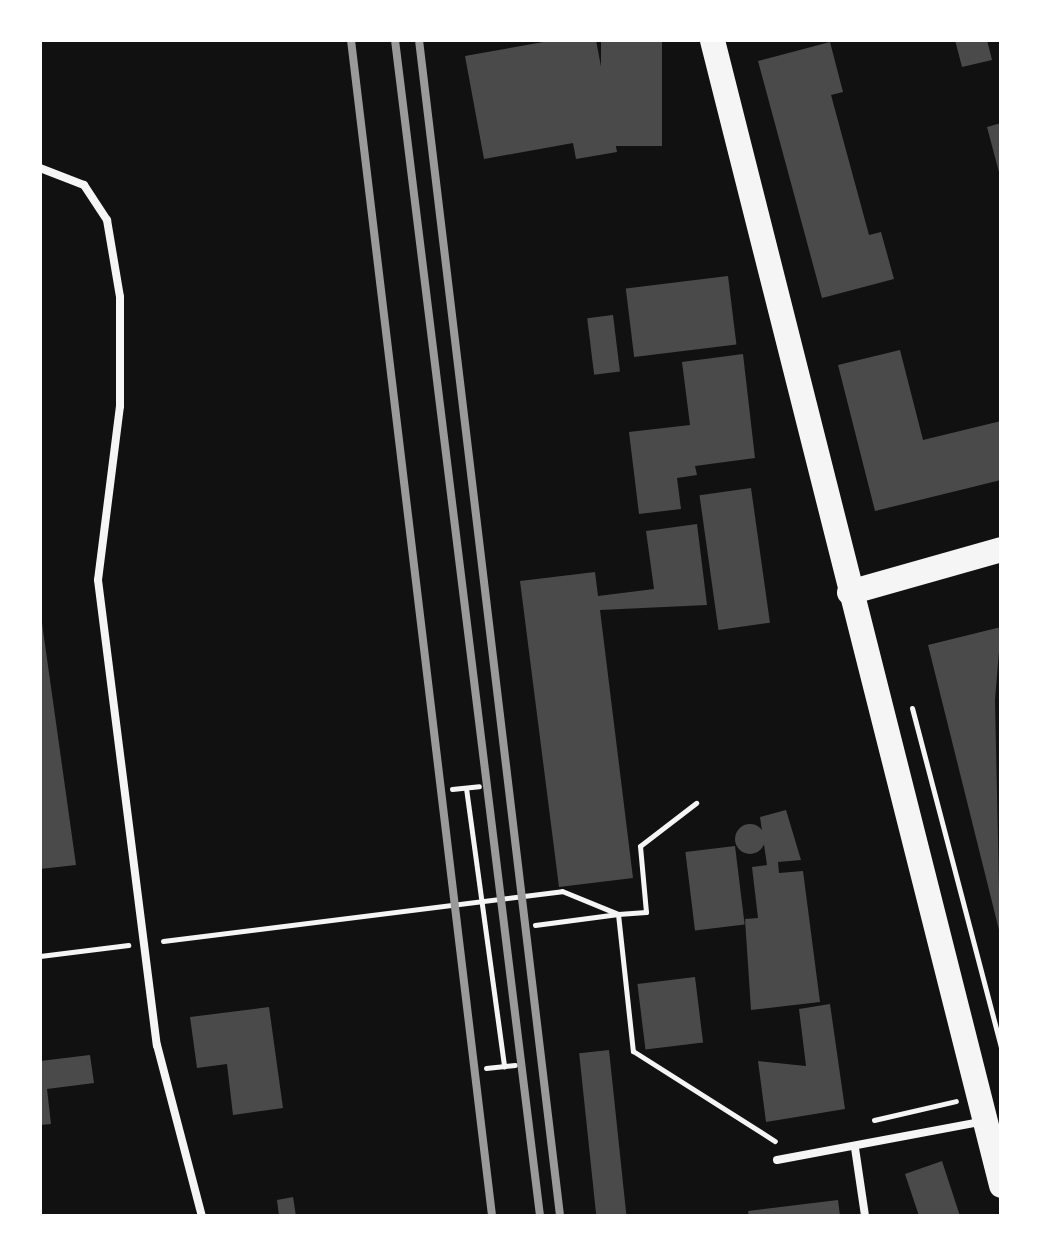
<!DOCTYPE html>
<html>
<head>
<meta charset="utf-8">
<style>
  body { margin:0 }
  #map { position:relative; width:1041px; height:1256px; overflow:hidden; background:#111; font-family:Rubik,sans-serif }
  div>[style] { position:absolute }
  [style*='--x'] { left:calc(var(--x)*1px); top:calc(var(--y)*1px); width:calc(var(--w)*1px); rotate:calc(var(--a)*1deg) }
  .building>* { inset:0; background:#4a4a4a; transform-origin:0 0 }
  .round { border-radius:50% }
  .path>* { height:5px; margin:-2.5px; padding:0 2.5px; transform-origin:2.5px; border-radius:2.5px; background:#f5f5f5 }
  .service>* { height:8px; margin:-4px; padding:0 4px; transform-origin:4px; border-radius:4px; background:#f5f5f5 }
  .primary>* { height:25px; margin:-12.5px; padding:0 12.5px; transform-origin:12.5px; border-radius:12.5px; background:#f5f5f5 }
  .rail>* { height:8px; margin:-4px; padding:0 4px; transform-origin:4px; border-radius:4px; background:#9a9a9a }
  span { translate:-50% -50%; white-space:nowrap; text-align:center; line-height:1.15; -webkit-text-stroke:8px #fff; paint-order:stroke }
  .frame { position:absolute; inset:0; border:42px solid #fff; pointer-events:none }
</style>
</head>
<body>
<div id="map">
  <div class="building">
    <i style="clip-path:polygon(555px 40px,596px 40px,617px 152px,576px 159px,573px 143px,484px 159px,465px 56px)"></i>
    <i style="left:601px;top:40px;width:61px;height:106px"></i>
    <i style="clip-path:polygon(955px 40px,987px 40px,992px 60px,962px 67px)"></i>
    <i style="clip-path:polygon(830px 42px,843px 92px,831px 95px,869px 235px,881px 232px,894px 279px,822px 298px,758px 61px)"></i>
    <i style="clip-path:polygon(1001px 123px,1001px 176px,1000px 176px,987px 127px)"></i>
    <i style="left:728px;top:276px;width:69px;height:103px;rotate:83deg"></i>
    <i style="left:613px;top:315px;width:57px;height:26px;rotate:83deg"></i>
    <i style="clip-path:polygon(900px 350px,923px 440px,1001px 421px,1001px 480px,875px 511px,838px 365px)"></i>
    <i style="clip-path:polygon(743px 354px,755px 458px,695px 466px,697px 475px,677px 478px,681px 509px,639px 514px,629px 432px,690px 425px,682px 362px)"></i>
    <i style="left:751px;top:488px;width:136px;height:52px;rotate:82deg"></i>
    <i style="clip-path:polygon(697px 524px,707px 605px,600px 610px,633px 878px,559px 887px,520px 581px,595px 572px,598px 596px,654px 589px,646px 531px)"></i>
    <i style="clip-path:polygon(40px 609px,76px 865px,40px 869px)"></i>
    <i style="clip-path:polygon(1001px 627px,995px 700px,1000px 934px,928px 645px)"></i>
    <i style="clip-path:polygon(786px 810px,801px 860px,778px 862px,779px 873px,803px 871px,820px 1002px,751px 1010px,745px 919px,758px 918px,752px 867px,767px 865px,760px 817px)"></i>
    <i class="round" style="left:735px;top:824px;width:30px;height:30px"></i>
    <i style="left:735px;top:846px;width:79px;height:50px;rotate:83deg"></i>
    <i style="left:695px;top:977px;width:66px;height:58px;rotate:83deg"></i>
    <i style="clip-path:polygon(830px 1004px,845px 1109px,766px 1122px,758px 1061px,806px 1066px,799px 1009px)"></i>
    <i style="clip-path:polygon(269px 1007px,283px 1108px,233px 1115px,227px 1064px,197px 1068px,190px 1017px)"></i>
    <i style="left:609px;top:1050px;width:167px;height:30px;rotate:84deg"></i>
    <i style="clip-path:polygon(90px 1055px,94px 1083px,47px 1089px,51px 1124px,40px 1125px,40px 1061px)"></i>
    <i style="clip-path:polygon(942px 1161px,960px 1216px,919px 1216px,905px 1174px)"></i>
    <i style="clip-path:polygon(293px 1197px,296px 1216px,279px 1216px,277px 1200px)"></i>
    <i style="clip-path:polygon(838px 1200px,840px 1216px,749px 1216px,748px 1211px)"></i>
  </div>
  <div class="path">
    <i style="--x:912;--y:708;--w:351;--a:75.3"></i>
    <i style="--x:466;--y:788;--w:281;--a:82.2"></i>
    <i style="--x:452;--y:789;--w:27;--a:-6"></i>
    <i style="--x:535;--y:925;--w:84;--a:-7.5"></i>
    <i style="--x:618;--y:914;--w:138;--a:83.8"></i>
    <i style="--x:633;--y:1051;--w:168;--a:32.4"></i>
    <i style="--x:163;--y:941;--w:402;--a:-7.1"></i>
    <i style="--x:562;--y:891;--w:61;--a:22.3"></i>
    <i style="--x:618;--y:914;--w:28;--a:-4"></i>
    <i style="--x:646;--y:912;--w:66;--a:-95.2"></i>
    <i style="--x:640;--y:846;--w:71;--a:-37.5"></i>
    <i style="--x:40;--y:956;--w:89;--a:-7.1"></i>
    <i style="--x:486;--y:1068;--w:29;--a:-6"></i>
    <i style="--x:874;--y:1120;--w:84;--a:-13"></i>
  </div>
  <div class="service">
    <i style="--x:40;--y:168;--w:47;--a:21.1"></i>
    <i style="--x:84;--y:185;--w:42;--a:56.7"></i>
    <i style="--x:107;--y:220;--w:78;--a:80.4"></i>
    <i style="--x:120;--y:297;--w:109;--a:90"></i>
    <i style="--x:120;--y:406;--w:175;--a:97.2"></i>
    <i style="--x:98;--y:580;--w:469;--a:82.8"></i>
    <i style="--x:157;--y:1045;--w:177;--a:75.3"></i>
    <i style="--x:855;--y:1148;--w:69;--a:81.6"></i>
    <i style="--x:777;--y:1160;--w:207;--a:-10.6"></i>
  </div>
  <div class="primary">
    <i style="--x:712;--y:40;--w:1181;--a:75.83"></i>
    <i style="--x:849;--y:592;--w:158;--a:-15.8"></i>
  </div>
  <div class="rail">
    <i style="--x:351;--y:40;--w:1184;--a:83.16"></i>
    <i style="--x:395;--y:40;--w:1185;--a:82.97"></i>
    <i style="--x:419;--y:40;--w:1184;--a:83.16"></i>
  </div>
  <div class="frame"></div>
</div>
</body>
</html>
